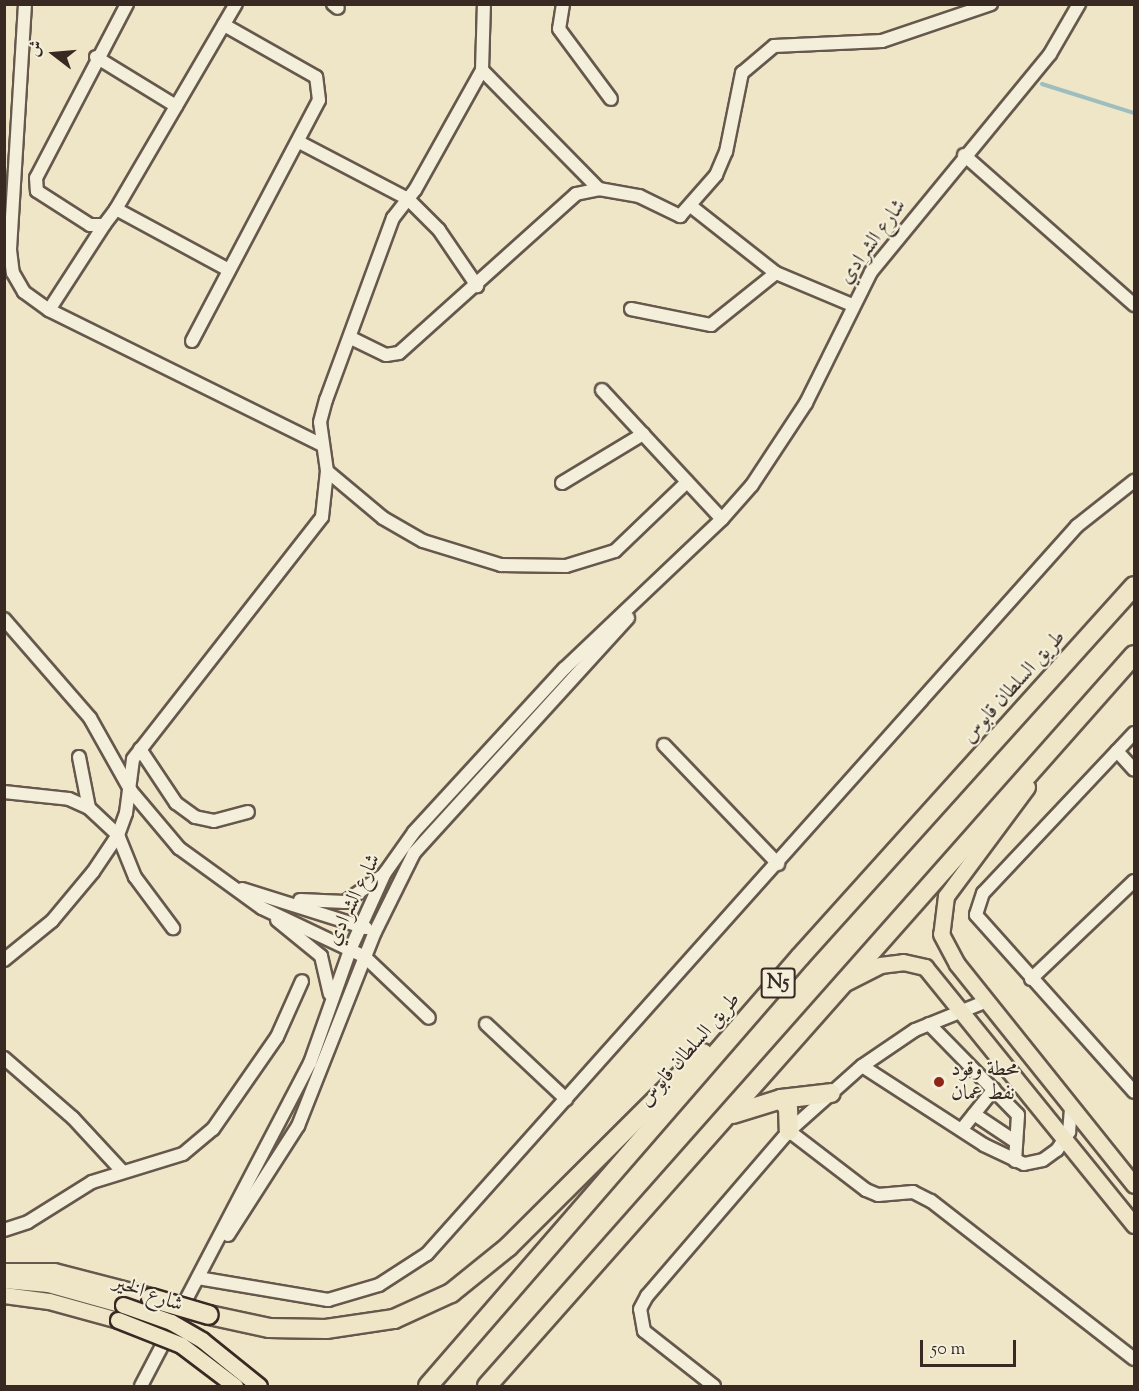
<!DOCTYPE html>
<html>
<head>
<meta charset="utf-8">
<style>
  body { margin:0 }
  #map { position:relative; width:1139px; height:1391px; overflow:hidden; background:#eee6c7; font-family:"Sorts Mill Goudy",Amiri,serif }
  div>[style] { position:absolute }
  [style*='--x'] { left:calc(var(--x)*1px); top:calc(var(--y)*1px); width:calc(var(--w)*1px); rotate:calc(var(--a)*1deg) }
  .stream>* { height:4px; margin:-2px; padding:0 2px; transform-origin:2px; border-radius:2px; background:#9ebdbf }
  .roads { filter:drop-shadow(2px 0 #66584c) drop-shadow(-2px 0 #66584c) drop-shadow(0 2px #66584c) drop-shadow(0 -2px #66584c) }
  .minor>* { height:12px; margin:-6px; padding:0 6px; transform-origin:6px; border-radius:6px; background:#f4efdb }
  .major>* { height:15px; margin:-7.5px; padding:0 7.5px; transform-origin:7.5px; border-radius:7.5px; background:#eee6c7 }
  .highway>* { height:18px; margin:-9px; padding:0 9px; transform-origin:9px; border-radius:9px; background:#eee6c7 }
  .bridges { filter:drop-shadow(2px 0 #382923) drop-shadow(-2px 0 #382923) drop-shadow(0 2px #382923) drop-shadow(0 -2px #382923) }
  .major-bridge>* { height:15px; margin:-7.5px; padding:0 7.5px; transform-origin:7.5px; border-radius:7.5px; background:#eee6c7 }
  .highway-bridge>* { height:18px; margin:-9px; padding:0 9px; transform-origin:9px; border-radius:9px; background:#eee6c7 }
  .dots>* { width:16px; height:16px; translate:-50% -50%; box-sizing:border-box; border:3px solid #f4efdb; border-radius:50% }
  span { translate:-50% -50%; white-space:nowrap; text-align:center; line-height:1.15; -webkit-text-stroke:4.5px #f4efdb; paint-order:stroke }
  .shield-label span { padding:2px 4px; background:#f4efdb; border:2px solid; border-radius:4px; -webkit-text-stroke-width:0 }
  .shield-label { font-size:20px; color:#382923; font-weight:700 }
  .street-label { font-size:21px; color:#382923 }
  .poi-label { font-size:21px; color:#382923 }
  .left { translate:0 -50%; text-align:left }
  .frame { position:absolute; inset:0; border:6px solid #382923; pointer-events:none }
  .north { position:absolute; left:24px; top:24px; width:60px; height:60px; -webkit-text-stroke:4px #f4efdb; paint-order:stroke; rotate:286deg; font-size:16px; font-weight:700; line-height:24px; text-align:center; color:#382923 }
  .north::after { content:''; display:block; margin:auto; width:21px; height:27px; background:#382923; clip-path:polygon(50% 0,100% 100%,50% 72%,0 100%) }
  .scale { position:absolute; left:920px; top:1340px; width:96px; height:27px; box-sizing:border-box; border:3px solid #382923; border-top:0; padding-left:8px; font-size:18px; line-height:21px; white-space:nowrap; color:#382923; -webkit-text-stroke:4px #f4efdb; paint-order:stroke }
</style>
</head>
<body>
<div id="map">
  <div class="stream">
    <i style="--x:1042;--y:84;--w:96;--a:17.5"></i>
  </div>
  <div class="roads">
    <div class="minor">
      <i style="--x:25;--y:4;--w:246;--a:93.5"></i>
      <i style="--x:10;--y:250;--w:23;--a:83"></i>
      <i style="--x:13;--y:273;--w:22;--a:60"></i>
      <i style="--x:24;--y:292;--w:31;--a:36"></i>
      <i style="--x:49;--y:310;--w:305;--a:26.3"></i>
      <i style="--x:127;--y:4;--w:196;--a:117.6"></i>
      <i style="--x:36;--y:178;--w:13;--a:86"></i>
      <i style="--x:37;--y:191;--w:63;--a:32.7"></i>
      <i style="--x:90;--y:225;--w:14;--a:0"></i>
      <i style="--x:104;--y:225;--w:20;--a:-53"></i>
      <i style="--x:116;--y:209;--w:238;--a:-59.7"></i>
      <i style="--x:333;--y:4;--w:6;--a:39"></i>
      <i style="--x:563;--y:4;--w:25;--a:99"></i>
      <i style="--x:559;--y:29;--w:87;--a:53.4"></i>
      <i style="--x:96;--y:57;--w:94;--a:31.5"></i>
      <i style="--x:482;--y:70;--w:167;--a:45.5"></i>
      <i style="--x:299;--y:142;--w:123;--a:27.6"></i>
      <i style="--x:408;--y:199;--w:44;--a:45"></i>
      <i style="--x:439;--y:230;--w:68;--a:55.8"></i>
      <i style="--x:964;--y:155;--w:227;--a:41.4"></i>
      <i style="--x:692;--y:207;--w:107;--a:38.2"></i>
      <i style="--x:776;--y:273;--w:82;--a:22.8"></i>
      <i style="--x:116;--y:209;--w:128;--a:28.4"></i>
      <i style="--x:631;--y:309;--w:82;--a:11.3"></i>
      <i style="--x:711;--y:325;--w:83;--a:-38.7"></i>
      <i style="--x:49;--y:310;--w:101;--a:-57.1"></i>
      <i style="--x:351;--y:338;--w:39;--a:26"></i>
      <i style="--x:386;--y:355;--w:13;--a:-9"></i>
      <i style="--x:399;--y:353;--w:238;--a:-41.9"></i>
      <i style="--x:576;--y:194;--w:24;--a:-12"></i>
      <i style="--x:599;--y:189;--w:41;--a:9.9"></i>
      <i style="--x:639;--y:196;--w:46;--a:26"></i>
      <i style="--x:680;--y:216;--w:55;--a:-48.7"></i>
      <i style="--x:716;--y:175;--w:25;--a:-67"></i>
      <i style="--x:726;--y:152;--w:81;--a:-78.6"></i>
      <i style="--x:742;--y:73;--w:42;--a:-40.2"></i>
      <i style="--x:774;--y:46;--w:108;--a:-2.7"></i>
      <i style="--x:882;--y:41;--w:115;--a:-18.7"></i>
      <i style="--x:192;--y:341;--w:272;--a:-62.2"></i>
      <i style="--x:319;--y:100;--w:23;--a:-97"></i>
      <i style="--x:316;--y:77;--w:106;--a:-150.5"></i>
      <i style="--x:602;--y:390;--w:176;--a:47.1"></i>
      <i style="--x:327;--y:471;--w:73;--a:40"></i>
      <i style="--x:383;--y:518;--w:46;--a:29.9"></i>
      <i style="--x:423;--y:541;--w:82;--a:17.1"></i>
      <i style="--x:501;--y:565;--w:65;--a:0.9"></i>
      <i style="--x:566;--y:566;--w:51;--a:-17"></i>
      <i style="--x:615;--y:551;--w:100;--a:-43.8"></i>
      <i style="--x:562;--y:483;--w:95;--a:-31.2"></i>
      <i style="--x:4;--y:619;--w:131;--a:49"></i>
      <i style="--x:90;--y:718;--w:84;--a:60.7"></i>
      <i style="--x:131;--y:791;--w:75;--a:49.9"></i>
      <i style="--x:179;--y:848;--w:102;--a:35.9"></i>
      <i style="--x:262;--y:908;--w:114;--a:25.4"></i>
      <i style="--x:365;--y:957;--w:88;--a:43.6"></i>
      <i style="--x:1134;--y:733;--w:220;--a:133.3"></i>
      <i style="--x:983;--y:893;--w:23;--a:108"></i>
      <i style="--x:976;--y:915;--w:237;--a:48.2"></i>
      <i style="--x:664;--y:745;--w:165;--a:46.2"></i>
      <i style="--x:140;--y:749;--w:65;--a:56.3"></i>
      <i style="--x:176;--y:803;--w:24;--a:36"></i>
      <i style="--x:195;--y:817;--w:19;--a:12"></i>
      <i style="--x:214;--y:821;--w:35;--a:-15"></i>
      <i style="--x:1117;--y:751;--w:25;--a:48"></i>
      <i style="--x:79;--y:757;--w:52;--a:78.9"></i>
      <i style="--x:4;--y:792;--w:65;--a:6.1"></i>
      <i style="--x:69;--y:799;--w:22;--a:24"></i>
      <i style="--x:89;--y:808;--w:40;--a:43"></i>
      <i style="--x:118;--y:835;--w:45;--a:68"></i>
      <i style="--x:135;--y:877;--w:64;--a:53.3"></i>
      <i style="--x:242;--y:889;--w:130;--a:17.5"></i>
      <i style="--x:300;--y:900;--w:45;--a:2.5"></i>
      <i style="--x:345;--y:902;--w:45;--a:-35.1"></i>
      <i style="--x:277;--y:920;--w:57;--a:39.3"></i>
      <i style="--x:321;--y:956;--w:39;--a:77"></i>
      <i style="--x:4;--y:960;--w:62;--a:-39.1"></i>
      <i style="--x:52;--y:921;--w:64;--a:-50.1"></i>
      <i style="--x:93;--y:872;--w:45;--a:-56"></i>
      <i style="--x:118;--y:835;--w:23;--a:-70"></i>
      <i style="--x:126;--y:813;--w:54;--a:-82.6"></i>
      <i style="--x:133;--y:759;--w:307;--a:-52"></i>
      <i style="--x:322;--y:517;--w:46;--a:-83.8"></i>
      <i style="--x:327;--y:471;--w:49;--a:-98.1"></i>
      <i style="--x:320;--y:422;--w:23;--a:-75"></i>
      <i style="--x:326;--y:400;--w:194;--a:-69.8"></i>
      <i style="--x:393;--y:218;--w:36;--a:-52"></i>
      <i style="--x:415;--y:190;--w:137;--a:-60.8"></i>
      <i style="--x:482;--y:70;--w:66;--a:-88.3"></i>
      <i style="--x:1031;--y:979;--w:142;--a:-43.6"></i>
      <i style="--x:486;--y:1024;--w:110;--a:43.2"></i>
      <i style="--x:929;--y:1024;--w:127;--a:45.6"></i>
      <i style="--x:1018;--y:1115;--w:46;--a:93.7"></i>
      <i style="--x:4;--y:1058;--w:91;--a:41"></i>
      <i style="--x:73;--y:1118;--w:72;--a:47.2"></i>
      <i style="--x:862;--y:1066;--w:145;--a:32.9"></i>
      <i style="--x:984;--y:1145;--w:44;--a:25.4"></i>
      <i style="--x:1024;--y:1164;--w:19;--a:-12"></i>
      <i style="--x:1043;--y:1160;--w:17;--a:-36"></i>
      <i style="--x:1057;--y:1150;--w:22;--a:-56"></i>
      <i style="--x:1069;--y:1132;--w:24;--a:-85"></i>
      <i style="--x:974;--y:1114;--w:50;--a:33.7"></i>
      <i style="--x:962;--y:1129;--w:51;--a:-51.3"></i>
      <i style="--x:789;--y:1131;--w:97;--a:37.5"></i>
      <i style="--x:866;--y:1190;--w:13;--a:23"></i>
      <i style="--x:878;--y:1195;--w:35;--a:-5"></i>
      <i style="--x:913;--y:1192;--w:20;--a:27"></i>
      <i style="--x:931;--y:1201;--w:257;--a:37.9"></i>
      <i style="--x:4;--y:1230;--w:25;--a:-18"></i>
      <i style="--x:28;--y:1222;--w:75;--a:-32"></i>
      <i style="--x:92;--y:1182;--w:95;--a:-17.1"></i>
      <i style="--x:183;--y:1154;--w:39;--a:-40"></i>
      <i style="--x:213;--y:1129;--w:112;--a:-55.2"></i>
      <i style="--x:277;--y:1037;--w:61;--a:-65.9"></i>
      <i style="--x:228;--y:1235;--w:130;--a:-57.3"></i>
      <i style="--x:298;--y:1126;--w:209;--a:-68.4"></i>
      <i style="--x:375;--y:932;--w:88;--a:-63.7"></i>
      <i style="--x:414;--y:853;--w:318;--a:-47.7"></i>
      <i style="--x:198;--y:1278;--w:132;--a:9.6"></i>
      <i style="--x:328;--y:1300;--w:53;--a:-16.4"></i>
      <i style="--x:379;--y:1285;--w:57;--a:-32.9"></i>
      <i style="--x:427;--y:1254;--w:976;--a:-48.24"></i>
      <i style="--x:1077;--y:526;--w:73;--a:-38.3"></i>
      <i style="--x:141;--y:1386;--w:365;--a:-62.4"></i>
      <i style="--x:310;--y:1063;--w:120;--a:-70.5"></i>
      <i style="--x:350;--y:950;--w:85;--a:-65.6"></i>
      <i style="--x:385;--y:873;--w:50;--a:-54.7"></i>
      <i style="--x:414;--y:832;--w:222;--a:-47.4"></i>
      <i style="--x:564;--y:669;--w:218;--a:-43.5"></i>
      <i style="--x:722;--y:519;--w:45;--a:-48.6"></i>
      <i style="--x:752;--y:485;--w:98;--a:-56.6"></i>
      <i style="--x:806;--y:403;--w:146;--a:-63.6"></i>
      <i style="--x:871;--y:272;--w:282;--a:-50.6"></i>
      <i style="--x:1050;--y:54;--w:58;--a:-59.9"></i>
      <i style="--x:714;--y:1386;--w:89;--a:-141.8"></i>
      <i style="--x:644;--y:1331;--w:22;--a:-100"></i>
      <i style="--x:640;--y:1309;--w:15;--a:-62"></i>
      <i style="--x:647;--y:1296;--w:218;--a:-49.3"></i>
      <i style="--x:789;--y:1131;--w:98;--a:-41.7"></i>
      <i style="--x:862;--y:1066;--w:64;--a:-34.2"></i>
      <i style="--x:915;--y:1030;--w:78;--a:-21.9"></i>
    </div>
    <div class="major">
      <i style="--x:1027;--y:787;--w:136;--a:126.6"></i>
      <i style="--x:946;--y:896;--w:38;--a:97"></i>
      <i style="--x:941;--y:934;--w:34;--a:62"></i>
      <i style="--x:957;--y:964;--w:283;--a:51.3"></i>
      <i style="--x:847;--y:982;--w:37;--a:-27"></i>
      <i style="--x:880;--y:965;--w:23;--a:-7"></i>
      <i style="--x:903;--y:962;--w:23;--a:13"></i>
      <i style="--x:925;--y:967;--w:332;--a:51"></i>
      <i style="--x:4;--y:1280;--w:44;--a:5.2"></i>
      <i style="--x:48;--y:1284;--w:78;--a:15.6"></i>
      <i style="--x:4;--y:1295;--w:45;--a:7.6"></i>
      <i style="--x:49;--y:1301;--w:72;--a:15.4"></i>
    </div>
    <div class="highway">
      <i style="--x:781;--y:1099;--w:50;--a:-6.8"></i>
      <i style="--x:733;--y:1114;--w:50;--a:-17.4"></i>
      <i style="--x:781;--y:1099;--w:11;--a:52"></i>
      <i style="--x:788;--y:1108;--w:23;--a:88"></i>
      <i style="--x:4;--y:1273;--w:50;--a:0"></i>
      <i style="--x:54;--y:1273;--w:100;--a:14.5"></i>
      <i style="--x:209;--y:1315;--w:61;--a:12.2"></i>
      <i style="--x:269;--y:1328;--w:57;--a:1"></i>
      <i style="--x:326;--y:1329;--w:69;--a:-8.4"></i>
      <i style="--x:394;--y:1319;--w:63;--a:-24.5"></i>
      <i style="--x:451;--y:1293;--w:73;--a:-38.9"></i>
      <i style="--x:508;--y:1247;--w:275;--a:-44.9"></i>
      <i style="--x:428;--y:1386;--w:568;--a:-49.07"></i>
      <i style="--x:800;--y:957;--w:499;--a:-48"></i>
      <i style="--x:487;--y:1386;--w:976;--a:-48.49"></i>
    </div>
  </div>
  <div class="bridges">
    <div class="major-bridge">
      <i style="--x:123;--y:1305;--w:51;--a:19.5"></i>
      <i style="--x:171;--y:1322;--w:36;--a:30"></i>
      <i style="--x:202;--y:1340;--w:73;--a:38.9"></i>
      <i style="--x:118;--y:1320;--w:68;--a:21.6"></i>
      <i style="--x:181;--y:1345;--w:68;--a:37.2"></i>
    </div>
    <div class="highway-bridge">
      <i style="--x:151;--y:1298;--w:60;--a:16.3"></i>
    </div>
  </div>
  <div class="dots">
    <i style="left:939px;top:1082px;background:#8f2418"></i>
  </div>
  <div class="shield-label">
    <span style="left:778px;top:983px">N5</span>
  </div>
  <div class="street-label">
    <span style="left:873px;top:242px;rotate:-54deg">شارع الشرادي</span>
    <span style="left:1014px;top:687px;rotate:-48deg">طريق السلطان قابوس</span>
    <span style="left:354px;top:900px;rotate:-64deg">شارع الشرادي</span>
    <span style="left:690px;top:1050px;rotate:-49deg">طريق السلطان قابوس</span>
    <span style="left:148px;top:1294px;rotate:20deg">شارع الخير</span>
  </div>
  <div class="poi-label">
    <span class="left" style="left:951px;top:1082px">محطة وقود<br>نفط عمان</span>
  </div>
  <div class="frame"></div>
  <div class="north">ش</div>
  <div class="scale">50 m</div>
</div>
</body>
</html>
